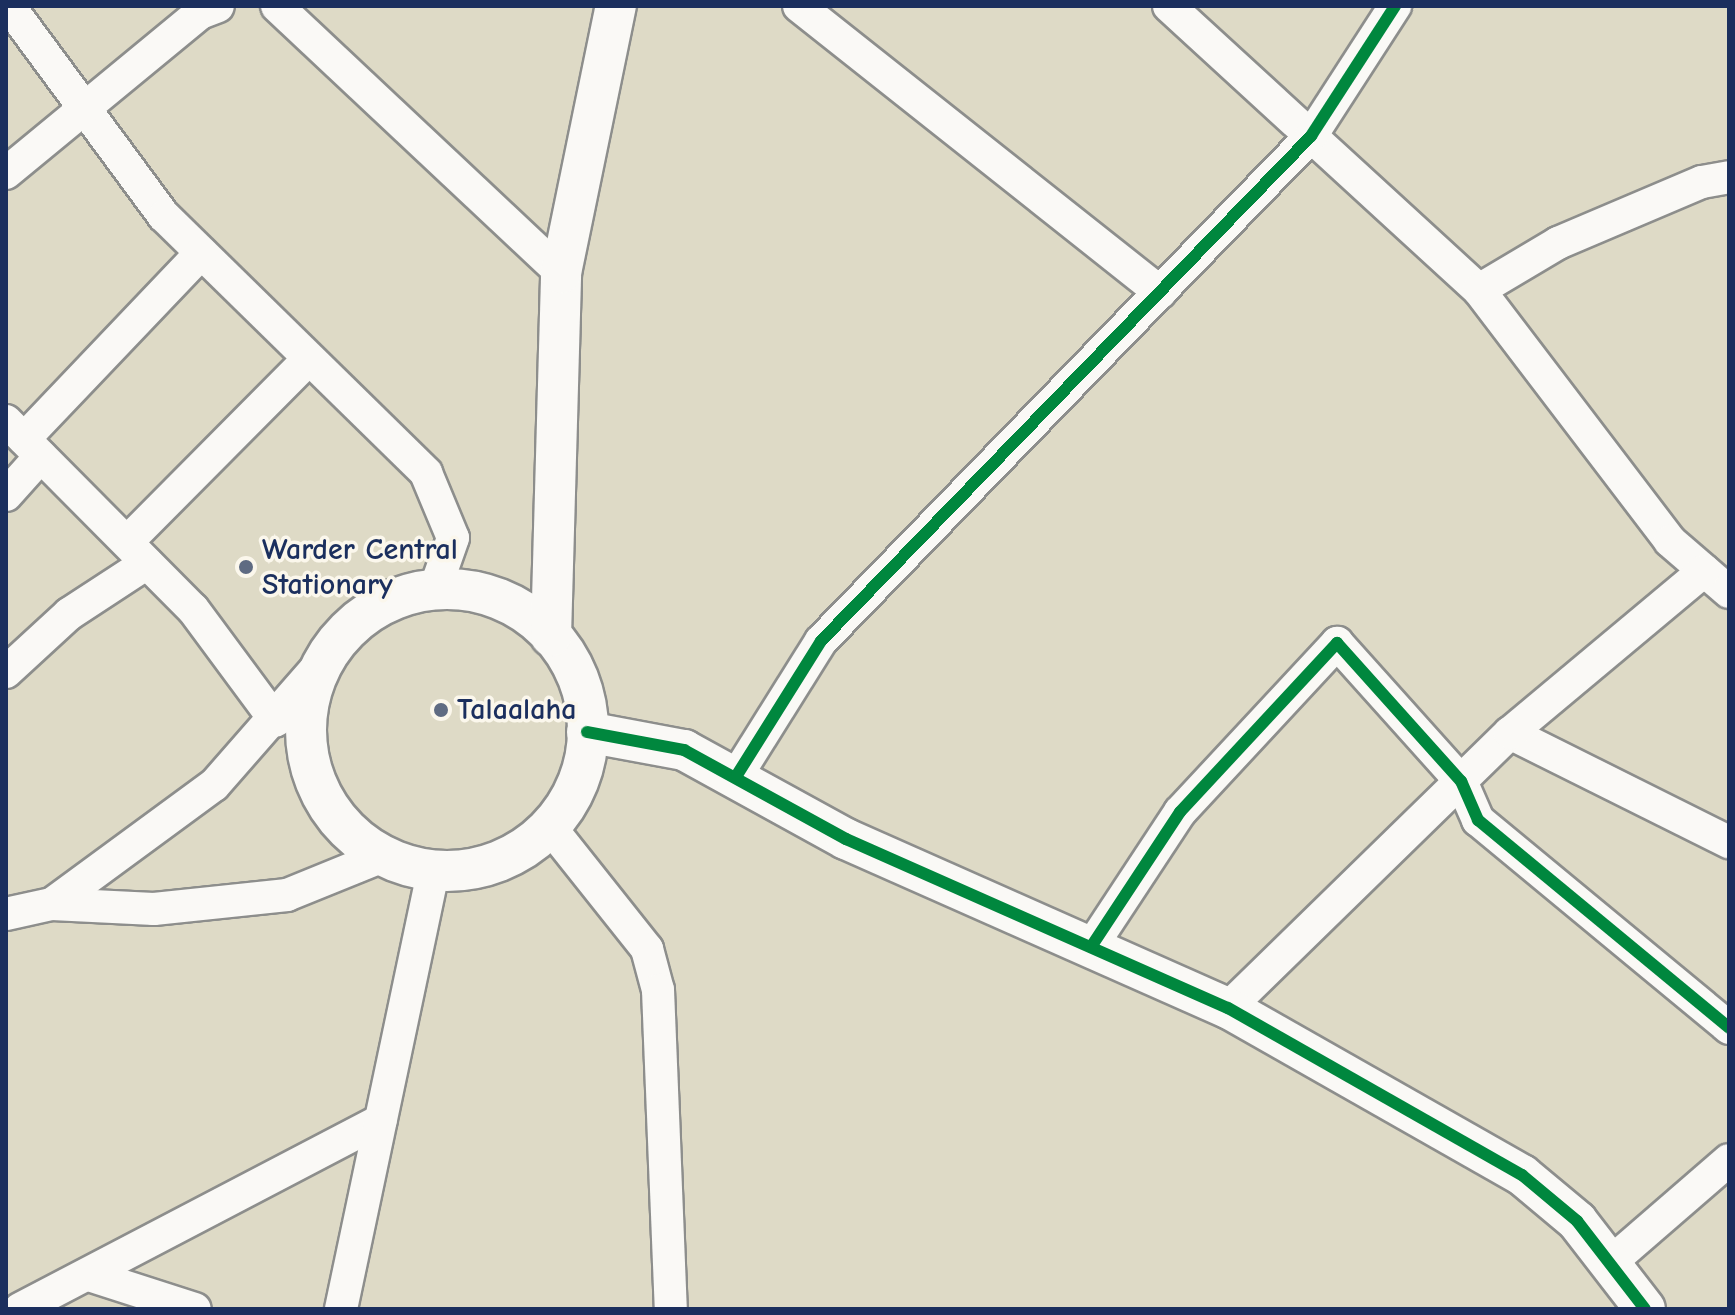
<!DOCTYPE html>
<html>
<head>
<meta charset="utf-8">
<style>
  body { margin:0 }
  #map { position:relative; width:1735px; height:1315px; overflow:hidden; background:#dedac6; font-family:"Comic Neue",sans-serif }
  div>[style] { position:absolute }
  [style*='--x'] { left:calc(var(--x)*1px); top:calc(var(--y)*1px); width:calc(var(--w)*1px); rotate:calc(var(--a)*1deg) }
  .roads { filter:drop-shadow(2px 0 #8d8e8c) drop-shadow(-2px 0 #8d8e8c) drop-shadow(0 2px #8d8e8c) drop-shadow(0 -2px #8d8e8c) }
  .minor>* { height:32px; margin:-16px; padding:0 16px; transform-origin:16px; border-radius:16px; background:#faf9f6 }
  .tertiary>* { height:40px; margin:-20px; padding:0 20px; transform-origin:20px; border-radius:20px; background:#faf9f6 }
  .tertiary>.ring { margin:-20px; padding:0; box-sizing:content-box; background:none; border:40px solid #faf9f6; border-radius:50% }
  .cycleway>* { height:12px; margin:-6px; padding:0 6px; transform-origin:6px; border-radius:6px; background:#00873e }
  .dots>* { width:22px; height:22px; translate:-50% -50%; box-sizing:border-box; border:4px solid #fbf7ec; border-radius:50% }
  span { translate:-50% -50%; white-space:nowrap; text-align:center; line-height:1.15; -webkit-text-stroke:7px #fbf7ec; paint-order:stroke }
  .poi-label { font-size:30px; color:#1b2f5e; font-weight:700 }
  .left { translate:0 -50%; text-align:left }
  .frame { position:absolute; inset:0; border:8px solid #1b2f5e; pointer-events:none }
</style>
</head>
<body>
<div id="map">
  <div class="roads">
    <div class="minor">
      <i style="--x:9;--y:6;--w:261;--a:53.6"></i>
      <i style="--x:164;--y:216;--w:367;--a:44.4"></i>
      <i style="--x:426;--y:473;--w:70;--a:67.4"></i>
      <i style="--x:453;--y:538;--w:54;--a:109.4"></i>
      <i style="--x:277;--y:6;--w:390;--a:43.2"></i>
      <i style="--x:799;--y:6;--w:461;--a:38.4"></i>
      <i style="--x:1169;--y:6;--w:420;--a:42.5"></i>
      <i style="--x:1479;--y:290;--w:315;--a:52.7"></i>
      <i style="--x:1670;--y:541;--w:78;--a:40.8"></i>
      <i style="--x:6;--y:173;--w:251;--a:-39.5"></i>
      <i style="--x:200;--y:13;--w:19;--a:-21"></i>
      <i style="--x:1479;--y:290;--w:92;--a:-30.7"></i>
      <i style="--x:1558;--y:243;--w:156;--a:-23"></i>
      <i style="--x:1702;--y:182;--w:27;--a:-10"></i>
      <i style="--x:6;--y:421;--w:265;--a:45.2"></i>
      <i style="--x:193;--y:609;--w:139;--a:53.5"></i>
      <i style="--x:24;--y:439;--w:257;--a:-46.4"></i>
      <i style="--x:6;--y:495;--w:52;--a:-48.1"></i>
      <i style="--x:127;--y:542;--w:257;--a:-45.2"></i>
      <i style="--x:328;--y:655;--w:173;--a:131.2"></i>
      <i style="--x:214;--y:785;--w:201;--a:143.7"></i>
      <i style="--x:52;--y:904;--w:102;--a:2.8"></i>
      <i style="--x:154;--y:909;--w:134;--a:-6"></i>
      <i style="--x:287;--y:895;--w:104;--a:-22.1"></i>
      <i style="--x:6;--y:672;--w:86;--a:-42.6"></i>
      <i style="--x:69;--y:614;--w:93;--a:-33.2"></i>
      <i style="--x:1510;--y:733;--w:245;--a:26.5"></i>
      <i style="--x:737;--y:775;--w:158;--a:-57.9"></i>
      <i style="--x:821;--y:641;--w:704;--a:-45.86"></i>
      <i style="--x:1311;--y:136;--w:155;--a:-57.1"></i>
      <i style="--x:550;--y:827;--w:156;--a:51.5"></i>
      <i style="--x:647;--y:949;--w:42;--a:75"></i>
      <i style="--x:658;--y:990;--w:319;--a:87.7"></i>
      <i style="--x:6;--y:914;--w:47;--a:-12.3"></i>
      <i style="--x:1091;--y:947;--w:162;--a:-56.6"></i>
      <i style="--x:1180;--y:812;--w:231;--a:-47.1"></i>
      <i style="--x:1337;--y:643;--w:186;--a:48.1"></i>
      <i style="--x:1461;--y:781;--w:43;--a:66.4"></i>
      <i style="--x:1478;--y:820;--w:326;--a:39.6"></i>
      <i style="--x:1228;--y:1008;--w:394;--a:-44.3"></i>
      <i style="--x:1510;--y:733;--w:253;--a:-39.9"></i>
      <i style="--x:1610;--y:1263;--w:157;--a:-40.9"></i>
      <i style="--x:89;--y:1275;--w:111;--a:17.8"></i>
      <i style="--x:20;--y:1309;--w:407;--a:-27.6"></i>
      <i style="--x:341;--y:1309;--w:448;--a:-78.1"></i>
    </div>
    <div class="tertiary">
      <i class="ring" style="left:306px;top:589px;width:242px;height:242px"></i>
      <i style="--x:551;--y:636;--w:363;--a:-88.4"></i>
      <i style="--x:561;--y:273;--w:273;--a:-78.4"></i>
      <i style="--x:587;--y:732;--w:99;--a:10.5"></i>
      <i style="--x:684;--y:750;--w:185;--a:28.8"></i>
      <i style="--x:846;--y:839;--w:418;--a:23.9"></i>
      <i style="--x:1228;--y:1008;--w:338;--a:29.6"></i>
      <i style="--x:1522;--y:1175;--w:72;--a:39.9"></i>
      <i style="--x:1577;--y:1221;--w:111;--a:52.3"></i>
    </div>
  </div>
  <div class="cycleway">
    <i style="--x:587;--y:732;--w:99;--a:10.5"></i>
    <i style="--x:684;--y:750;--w:185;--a:28.8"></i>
    <i style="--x:846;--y:839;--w:418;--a:23.9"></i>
    <i style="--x:1228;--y:1008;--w:338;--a:29.6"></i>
    <i style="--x:1522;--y:1175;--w:72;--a:39.9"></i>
    <i style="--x:1577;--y:1221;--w:111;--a:52.3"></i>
    <i style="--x:737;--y:775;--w:158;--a:-57.9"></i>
    <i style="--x:821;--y:641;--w:704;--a:-45.86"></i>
    <i style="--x:1311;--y:136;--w:155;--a:-57.1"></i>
    <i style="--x:1091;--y:947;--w:162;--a:-56.6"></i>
    <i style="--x:1180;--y:812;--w:231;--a:-47.1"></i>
    <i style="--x:1337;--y:643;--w:186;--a:48.1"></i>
    <i style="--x:1461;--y:781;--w:43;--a:66.4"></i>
    <i style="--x:1478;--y:820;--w:326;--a:39.6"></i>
  </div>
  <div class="dots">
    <i style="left:246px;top:567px;background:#5f6b82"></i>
    <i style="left:441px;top:710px;background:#5f6b82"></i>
  </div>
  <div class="poi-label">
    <span class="left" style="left:262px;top:567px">Warder Central<br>Stationary</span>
    <span class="left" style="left:457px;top:710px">Talaalaha</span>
  </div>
  <div class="frame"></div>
</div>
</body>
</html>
